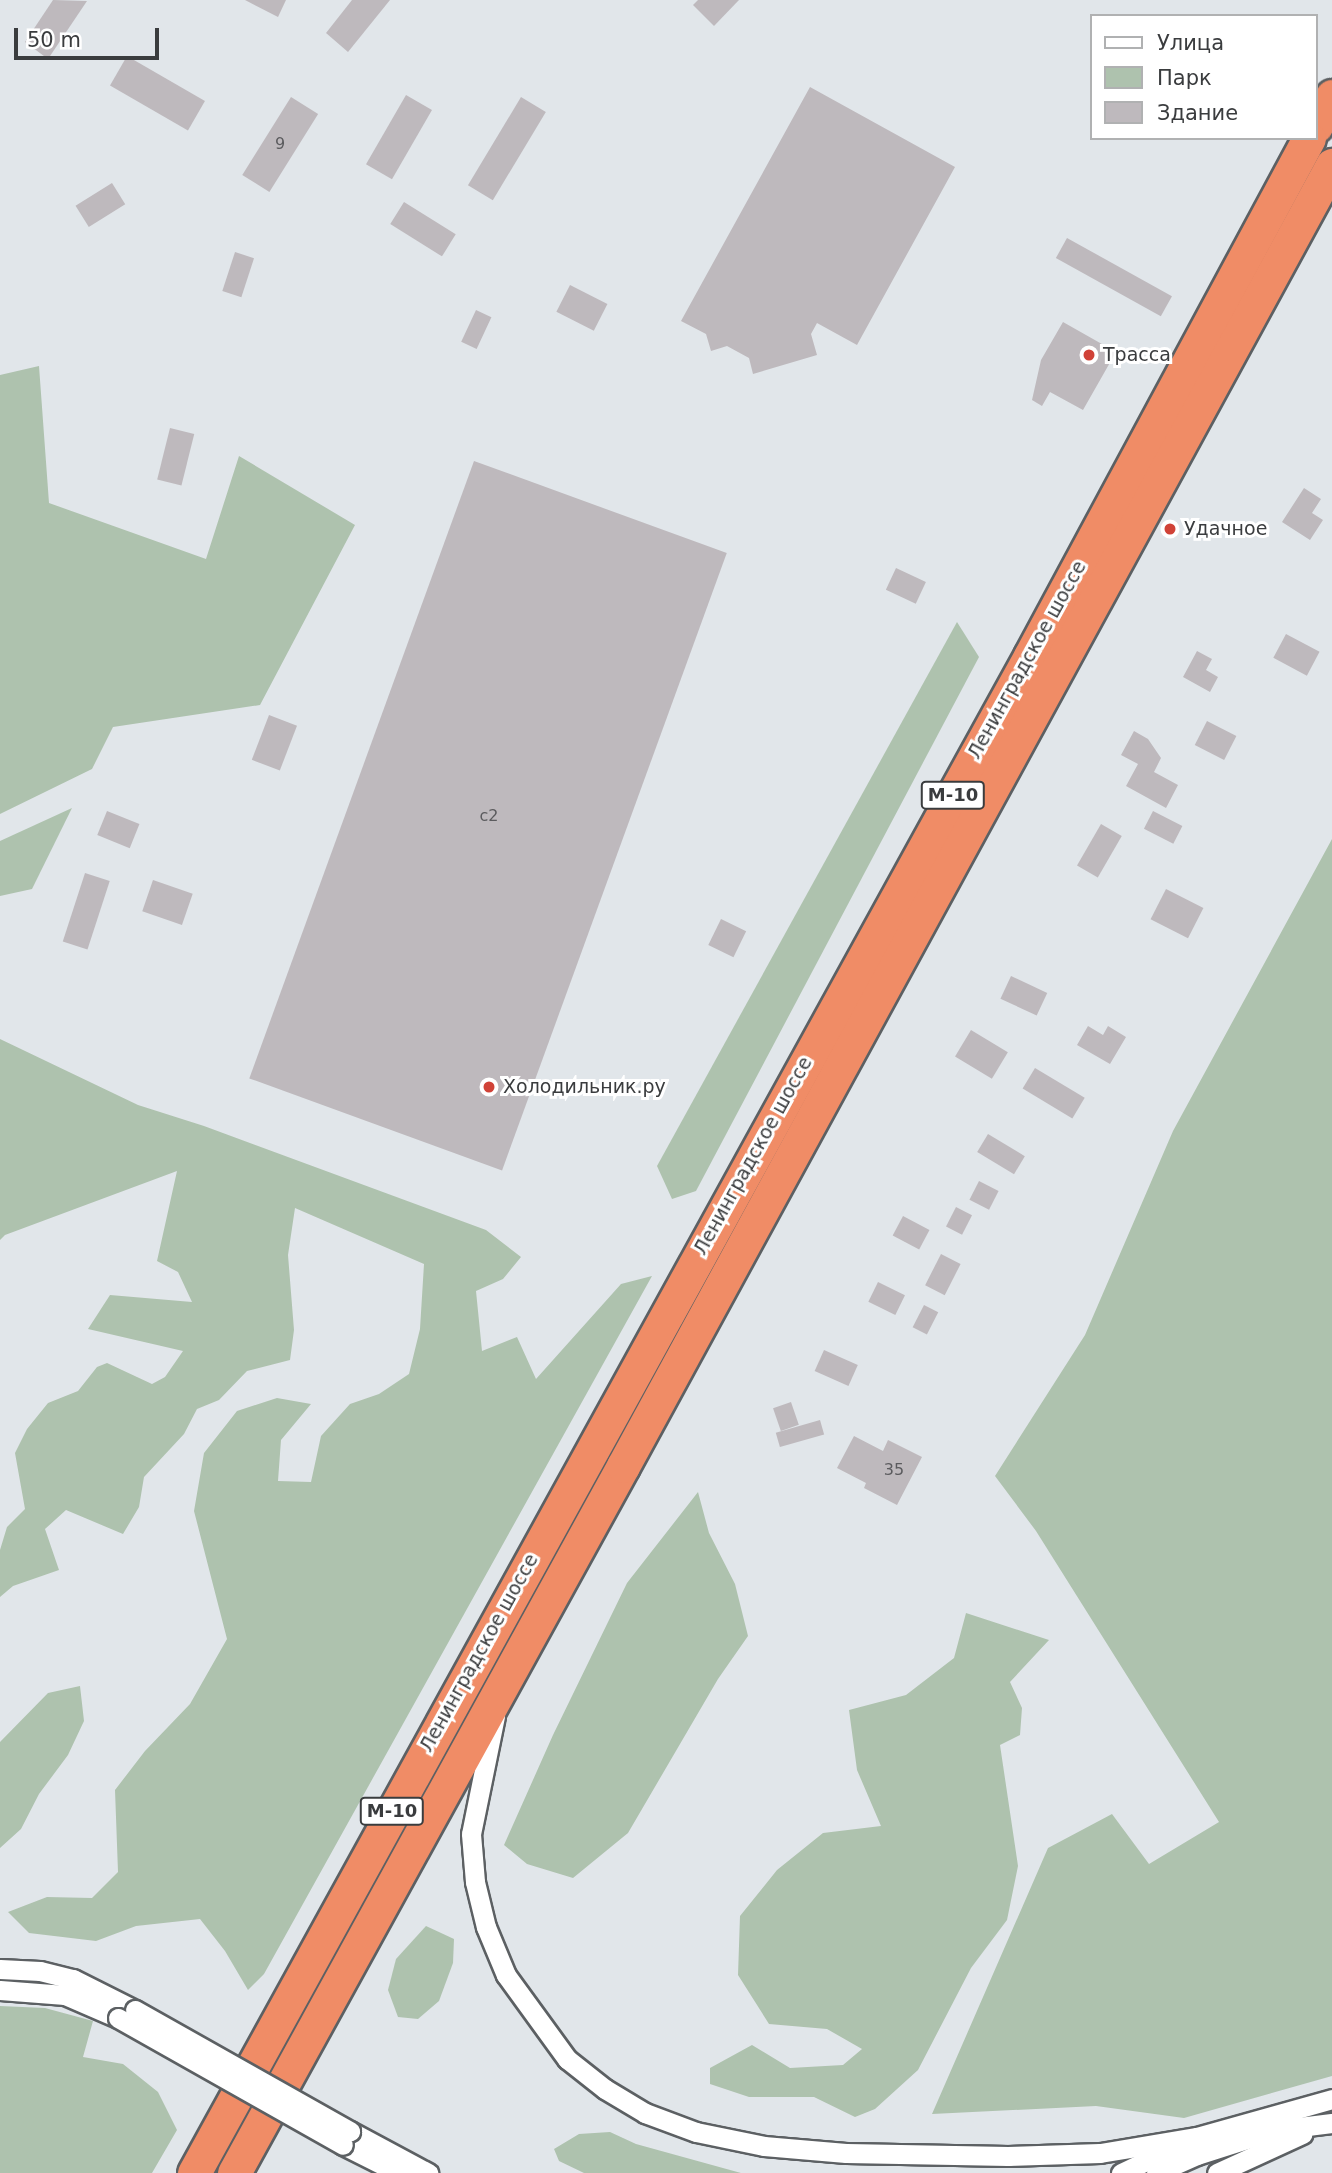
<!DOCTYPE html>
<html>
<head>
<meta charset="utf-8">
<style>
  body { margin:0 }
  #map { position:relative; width:1332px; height:2173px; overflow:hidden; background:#e1e6ea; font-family:"DejaVu Sans",sans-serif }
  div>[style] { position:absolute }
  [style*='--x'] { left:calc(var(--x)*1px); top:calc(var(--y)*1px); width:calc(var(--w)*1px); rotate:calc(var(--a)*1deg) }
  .green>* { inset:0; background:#aec2ae }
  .building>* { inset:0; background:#beb9bd; transform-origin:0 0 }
  .roads { filter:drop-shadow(2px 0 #5c6063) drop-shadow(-2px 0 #5c6063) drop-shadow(0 2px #5c6063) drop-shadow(0 -2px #5c6063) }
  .minor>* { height:19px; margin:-9.5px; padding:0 9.5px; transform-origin:9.5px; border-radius:9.5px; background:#fff }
  .trunk>* { height:33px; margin:-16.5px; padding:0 16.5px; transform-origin:16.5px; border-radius:16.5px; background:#f08c66 }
  .bridges { filter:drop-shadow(2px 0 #5c6063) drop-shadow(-2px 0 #5c6063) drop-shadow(0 2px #5c6063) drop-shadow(0 -2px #5c6063) }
  .minor-bridge>* { height:19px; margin:-9.5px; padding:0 9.5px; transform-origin:9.5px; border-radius:9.5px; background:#fff }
  .dots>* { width:19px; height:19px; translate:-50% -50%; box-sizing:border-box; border:4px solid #fff; border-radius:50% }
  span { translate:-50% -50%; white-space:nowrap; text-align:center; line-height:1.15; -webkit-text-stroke:6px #fff; paint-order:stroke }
  .number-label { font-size:16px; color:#5b5b5e }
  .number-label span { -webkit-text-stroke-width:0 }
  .shield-label span { padding:2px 5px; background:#fff; border:2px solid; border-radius:5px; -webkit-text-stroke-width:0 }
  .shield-label { font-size:18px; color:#3a3c3e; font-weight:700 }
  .poi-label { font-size:19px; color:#3a3c3e }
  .left { translate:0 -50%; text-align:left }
  .street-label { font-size:19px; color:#3a3c3e }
  .legend { position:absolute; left:1090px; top:14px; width:228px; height:126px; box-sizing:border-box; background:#fff; border:2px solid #b0b1b2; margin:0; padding:9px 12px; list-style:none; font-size:21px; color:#3a3c3e }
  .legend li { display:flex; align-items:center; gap:14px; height:35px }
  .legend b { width:35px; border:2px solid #b0b1b2 }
  .scale { position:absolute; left:14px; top:28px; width:145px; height:32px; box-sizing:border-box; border:4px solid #3a3c3e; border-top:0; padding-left:9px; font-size:21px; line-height:24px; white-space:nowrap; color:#3a3c3e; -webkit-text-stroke:5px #fff; paint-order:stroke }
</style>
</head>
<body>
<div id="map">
  <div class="green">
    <i style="clip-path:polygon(39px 366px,49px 503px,206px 559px,239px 456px,355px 525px,260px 705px,113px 727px,92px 769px,0 814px,0 375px)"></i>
    <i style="clip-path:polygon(957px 622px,979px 657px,696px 1191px,672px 1199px,657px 1166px)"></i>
    <i style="clip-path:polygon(72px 808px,32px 889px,0 896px,0 841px)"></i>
    <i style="clip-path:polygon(1332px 839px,1332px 2076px,1184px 2118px,1096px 2106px,932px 2114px,1048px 1848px,1112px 1814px,1149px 1864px,1219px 1822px,1036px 1531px,995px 1476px,1085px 1335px,1173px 1131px)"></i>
    <i style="clip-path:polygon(0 1039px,138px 1105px,204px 1126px,486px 1230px,521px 1257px,503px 1279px,476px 1291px,482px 1351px,517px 1337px,536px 1379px,621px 1284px,652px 1276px,264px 1974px,248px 1990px,225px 1951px,200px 1919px,136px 1926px,96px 1941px,29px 1933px,8px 1912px,47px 1897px,92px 1898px,118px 1872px,115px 1790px,145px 1751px,190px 1704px,227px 1639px,194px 1511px,204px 1453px,237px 1411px,277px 1398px,311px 1404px,281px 1440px,278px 1481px,311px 1482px,321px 1436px,350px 1404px,379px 1394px,409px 1374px,420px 1329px,424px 1264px,295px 1208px,288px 1255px,294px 1330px,290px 1360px,247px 1371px,219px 1400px,197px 1409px,184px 1434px,144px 1477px,139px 1507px,123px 1534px,66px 1510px,45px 1529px,59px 1570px,13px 1586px,0 1597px,0 1550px,7px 1527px,25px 1509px,15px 1453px,27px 1429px,48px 1403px,78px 1391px,97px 1367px,107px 1363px,152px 1384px,165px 1377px,183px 1351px,88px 1329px,110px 1295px,192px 1302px,178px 1272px,157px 1261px,177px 1171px,5px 1235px,0 1240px)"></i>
    <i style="clip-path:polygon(698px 1492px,709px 1533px,735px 1584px,748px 1636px,718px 1679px,628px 1833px,573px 1878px,527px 1864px,504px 1845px,553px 1735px,627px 1583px)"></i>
    <i style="clip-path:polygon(966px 1613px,1049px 1640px,1010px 1682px,1022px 1708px,1020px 1735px,1000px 1745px,1018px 1866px,1007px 1920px,971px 1968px,918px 2070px,875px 2109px,855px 2117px,814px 2097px,749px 2097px,710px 2084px,710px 2068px,752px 2045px,790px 2068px,843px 2065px,862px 2049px,827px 2029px,769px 2024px,738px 1975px,740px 1916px,777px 1870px,823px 1833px,881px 1826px,857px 1770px,849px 1710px,906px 1695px,954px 1658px)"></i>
    <i style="clip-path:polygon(80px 1686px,84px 1721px,68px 1755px,39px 1794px,21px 1829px,0 1848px,0 1742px,48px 1693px)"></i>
    <i style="clip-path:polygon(426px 1926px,454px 1939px,453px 1963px,439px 2001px,418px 2019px,398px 2017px,388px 1990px,396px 1959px)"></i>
    <i style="clip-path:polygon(0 2006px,45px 2008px,93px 2021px,83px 2057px,123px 2064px,158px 2092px,177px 2130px,152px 2173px,0 2173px)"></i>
    <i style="clip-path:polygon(610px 2132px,636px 2144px,741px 2173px,584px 2173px,559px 2161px,554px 2149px,579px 2134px)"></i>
  </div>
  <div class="building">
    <i style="clip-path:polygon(53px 0,87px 1px,48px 59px,25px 42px)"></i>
    <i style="clip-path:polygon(245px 0,286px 0,278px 17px)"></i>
    <i style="clip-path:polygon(352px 0,390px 0,348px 52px,326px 33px)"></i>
    <i style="clip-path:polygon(698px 0,739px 0,714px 26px,693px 5px)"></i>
    <i style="left:127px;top:56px;width:90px;height:34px;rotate:30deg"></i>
    <i style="clip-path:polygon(810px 87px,955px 167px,857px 345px,817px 323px,811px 334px,817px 355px,753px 374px,749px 358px,727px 346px,711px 351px,706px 334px,681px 321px)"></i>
    <i style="left:406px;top:95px;width:30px;height:80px;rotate:30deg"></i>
    <i style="left:291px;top:97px;width:32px;height:92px;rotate:32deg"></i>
    <i style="left:521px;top:97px;width:29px;height:103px;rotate:31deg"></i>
    <i style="left:112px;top:183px;width:25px;height:43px;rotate:58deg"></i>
    <i style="left:404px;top:202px;width:61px;height:26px;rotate:32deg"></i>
    <i style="left:1067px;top:238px;width:120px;height:23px;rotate:29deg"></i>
    <i style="left:235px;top:252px;width:20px;height:41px;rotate:18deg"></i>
    <i style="left:570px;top:285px;width:42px;height:30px;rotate:27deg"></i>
    <i style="left:476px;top:310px;width:17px;height:35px;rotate:25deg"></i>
    <i style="clip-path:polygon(1063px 322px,1116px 352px,1083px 410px,1050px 392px,1042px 406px,1032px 400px,1041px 360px)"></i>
    <i style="left:170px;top:428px;width:25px;height:53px;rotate:14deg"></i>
    <i style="left:474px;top:461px;width:269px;height:657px;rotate:20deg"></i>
    <i style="clip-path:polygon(1304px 488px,1321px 499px,1312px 513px,1323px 520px,1310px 540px,1282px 522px)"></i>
    <i style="left:896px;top:568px;width:33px;height:24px;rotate:25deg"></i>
    <i style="left:1286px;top:634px;width:38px;height:27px;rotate:28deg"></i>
    <i style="clip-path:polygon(1197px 651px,1212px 659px,1206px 670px,1218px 677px,1210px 692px,1183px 677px)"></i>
    <i style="left:269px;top:715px;width:30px;height:48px;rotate:21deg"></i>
    <i style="left:1207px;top:721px;width:33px;height:27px;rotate:27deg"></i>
    <i style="clip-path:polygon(1134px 731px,1148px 739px,1161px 758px,1154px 772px,1178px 785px,1166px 808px,1126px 786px,1138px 764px,1121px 755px)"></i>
    <i style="left:107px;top:811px;width:35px;height:26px;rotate:22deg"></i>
    <i style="left:1153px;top:811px;width:33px;height:20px;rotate:27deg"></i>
    <i style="left:1101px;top:824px;width:24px;height:48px;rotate:30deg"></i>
    <i style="left:85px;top:873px;width:26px;height:72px;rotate:18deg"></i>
    <i style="left:153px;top:880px;width:42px;height:33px;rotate:19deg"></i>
    <i style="left:1166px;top:889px;width:42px;height:34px;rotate:27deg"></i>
    <i style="left:721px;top:919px;width:28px;height:29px;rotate:26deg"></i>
    <i style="left:1011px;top:976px;width:40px;height:25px;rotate:25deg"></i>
    <i style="clip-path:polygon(1088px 1026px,1103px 1035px,1108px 1026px,1126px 1037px,1110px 1064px,1077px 1045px)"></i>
    <i style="left:971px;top:1030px;width:43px;height:31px;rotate:31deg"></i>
    <i style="left:1035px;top:1068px;width:58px;height:24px;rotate:31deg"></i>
    <i style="left:988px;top:1134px;width:43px;height:21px;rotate:31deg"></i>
    <i style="left:979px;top:1181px;width:22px;height:21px;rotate:27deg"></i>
    <i style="left:956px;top:1207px;width:18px;height:22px;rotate:27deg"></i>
    <i style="left:903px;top:1216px;width:30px;height:22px;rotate:28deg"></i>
    <i style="left:941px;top:1254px;width:22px;height:35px;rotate:27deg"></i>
    <i style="left:878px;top:1282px;width:30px;height:22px;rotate:26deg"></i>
    <i style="left:924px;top:1305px;width:16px;height:25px;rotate:27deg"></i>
    <i style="left:824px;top:1350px;width:37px;height:23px;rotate:24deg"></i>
    <i style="left:791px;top:1402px;width:24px;height:19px;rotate:71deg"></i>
    <i style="left:820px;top:1420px;width:15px;height:46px;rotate:74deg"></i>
    <i style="clip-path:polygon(854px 1436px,883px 1451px,888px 1440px,922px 1457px,897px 1505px,864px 1488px,866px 1483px,837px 1468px)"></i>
  </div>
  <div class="roads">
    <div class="minor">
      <i style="--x:495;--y:1716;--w:120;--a:101.5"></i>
      <i style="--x:471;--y:1834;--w:48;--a:85.2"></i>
      <i style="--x:475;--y:1882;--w:46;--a:76.3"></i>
      <i style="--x:486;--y:1927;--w:52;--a:67.4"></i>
      <i style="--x:506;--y:1975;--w:104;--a:54"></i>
      <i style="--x:567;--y:2059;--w:48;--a:38.3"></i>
      <i style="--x:605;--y:2089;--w:47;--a:31"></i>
      <i style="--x:645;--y:2113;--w:54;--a:20.4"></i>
      <i style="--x:696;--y:2132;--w:69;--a:11.6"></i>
      <i style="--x:764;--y:2146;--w:82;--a:4.9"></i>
      <i style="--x:846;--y:2153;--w:162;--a:1.1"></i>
      <i style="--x:1008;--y:2156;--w:92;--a:-1.9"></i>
      <i style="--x:1100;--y:2153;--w:98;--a:-9.4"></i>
      <i style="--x:0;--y:1969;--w:40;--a:2.9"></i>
      <i style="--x:40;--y:1971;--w:34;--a:14"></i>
      <i style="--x:73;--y:1979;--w:69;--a:26.6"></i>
      <i style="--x:0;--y:1990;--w:65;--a:4.4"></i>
      <i style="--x:65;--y:1995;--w:58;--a:23.5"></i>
      <i style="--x:350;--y:2131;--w:89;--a:28.3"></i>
      <i style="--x:343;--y:2145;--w:63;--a:26.6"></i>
      <i style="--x:1121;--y:2173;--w:84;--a:-25.3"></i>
      <i style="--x:1197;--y:2137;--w:140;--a:-15.7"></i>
      <i style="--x:1156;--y:2173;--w:45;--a:-23.7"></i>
      <i style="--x:1197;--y:2155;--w:82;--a:-17.8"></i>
      <i style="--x:1275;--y:2130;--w:57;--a:-7"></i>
      <i style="--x:1217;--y:2173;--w:94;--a:-24.6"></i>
    </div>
    <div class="trunk">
      <i style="--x:1316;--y:126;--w:34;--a:-62"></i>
      <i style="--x:194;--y:2173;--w:1732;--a:-61.14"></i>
      <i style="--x:1030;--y:656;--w:588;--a:-61.69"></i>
      <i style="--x:234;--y:2173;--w:807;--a:-61.18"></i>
      <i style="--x:623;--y:1466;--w:1482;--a:-61.41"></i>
    </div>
  </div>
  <div class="bridges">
    <div class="minor-bridge">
      <i style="--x:135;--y:2010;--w:247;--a:29.4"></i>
      <i style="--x:118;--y:2018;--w:258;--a:29.4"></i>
    </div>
  </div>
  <div class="dots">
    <i style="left:1089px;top:355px;background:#d04237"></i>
    <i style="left:1170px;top:529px;background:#d04237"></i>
    <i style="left:489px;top:1087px;background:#d04237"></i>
  </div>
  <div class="number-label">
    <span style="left:280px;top:144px">9</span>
    <span style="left:489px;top:816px">с2</span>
    <span style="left:894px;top:1470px">35</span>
  </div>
  <div class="shield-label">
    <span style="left:953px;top:795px">М-10</span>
    <span style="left:392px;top:1811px">М-10</span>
  </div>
  <div class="poi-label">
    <span class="left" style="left:1103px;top:355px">Трасса</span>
    <span class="left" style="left:1184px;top:529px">Удачное</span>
    <span class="left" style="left:503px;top:1087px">Холодильник.ру</span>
  </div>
  <div class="street-label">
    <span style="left:1027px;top:660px;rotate:-61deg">Ленинградское шоссе</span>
    <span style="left:753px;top:1156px;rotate:-61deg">Ленинградское шоссе</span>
    <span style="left:479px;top:1653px;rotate:-61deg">Ленинградское шоссе</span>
  </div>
  <ul class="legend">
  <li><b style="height:9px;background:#fff"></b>Улица</li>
  <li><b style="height:19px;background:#aec2ae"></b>Парк</li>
  <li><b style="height:19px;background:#beb9bd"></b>Здание</li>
  </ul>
  <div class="scale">50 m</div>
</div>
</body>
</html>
